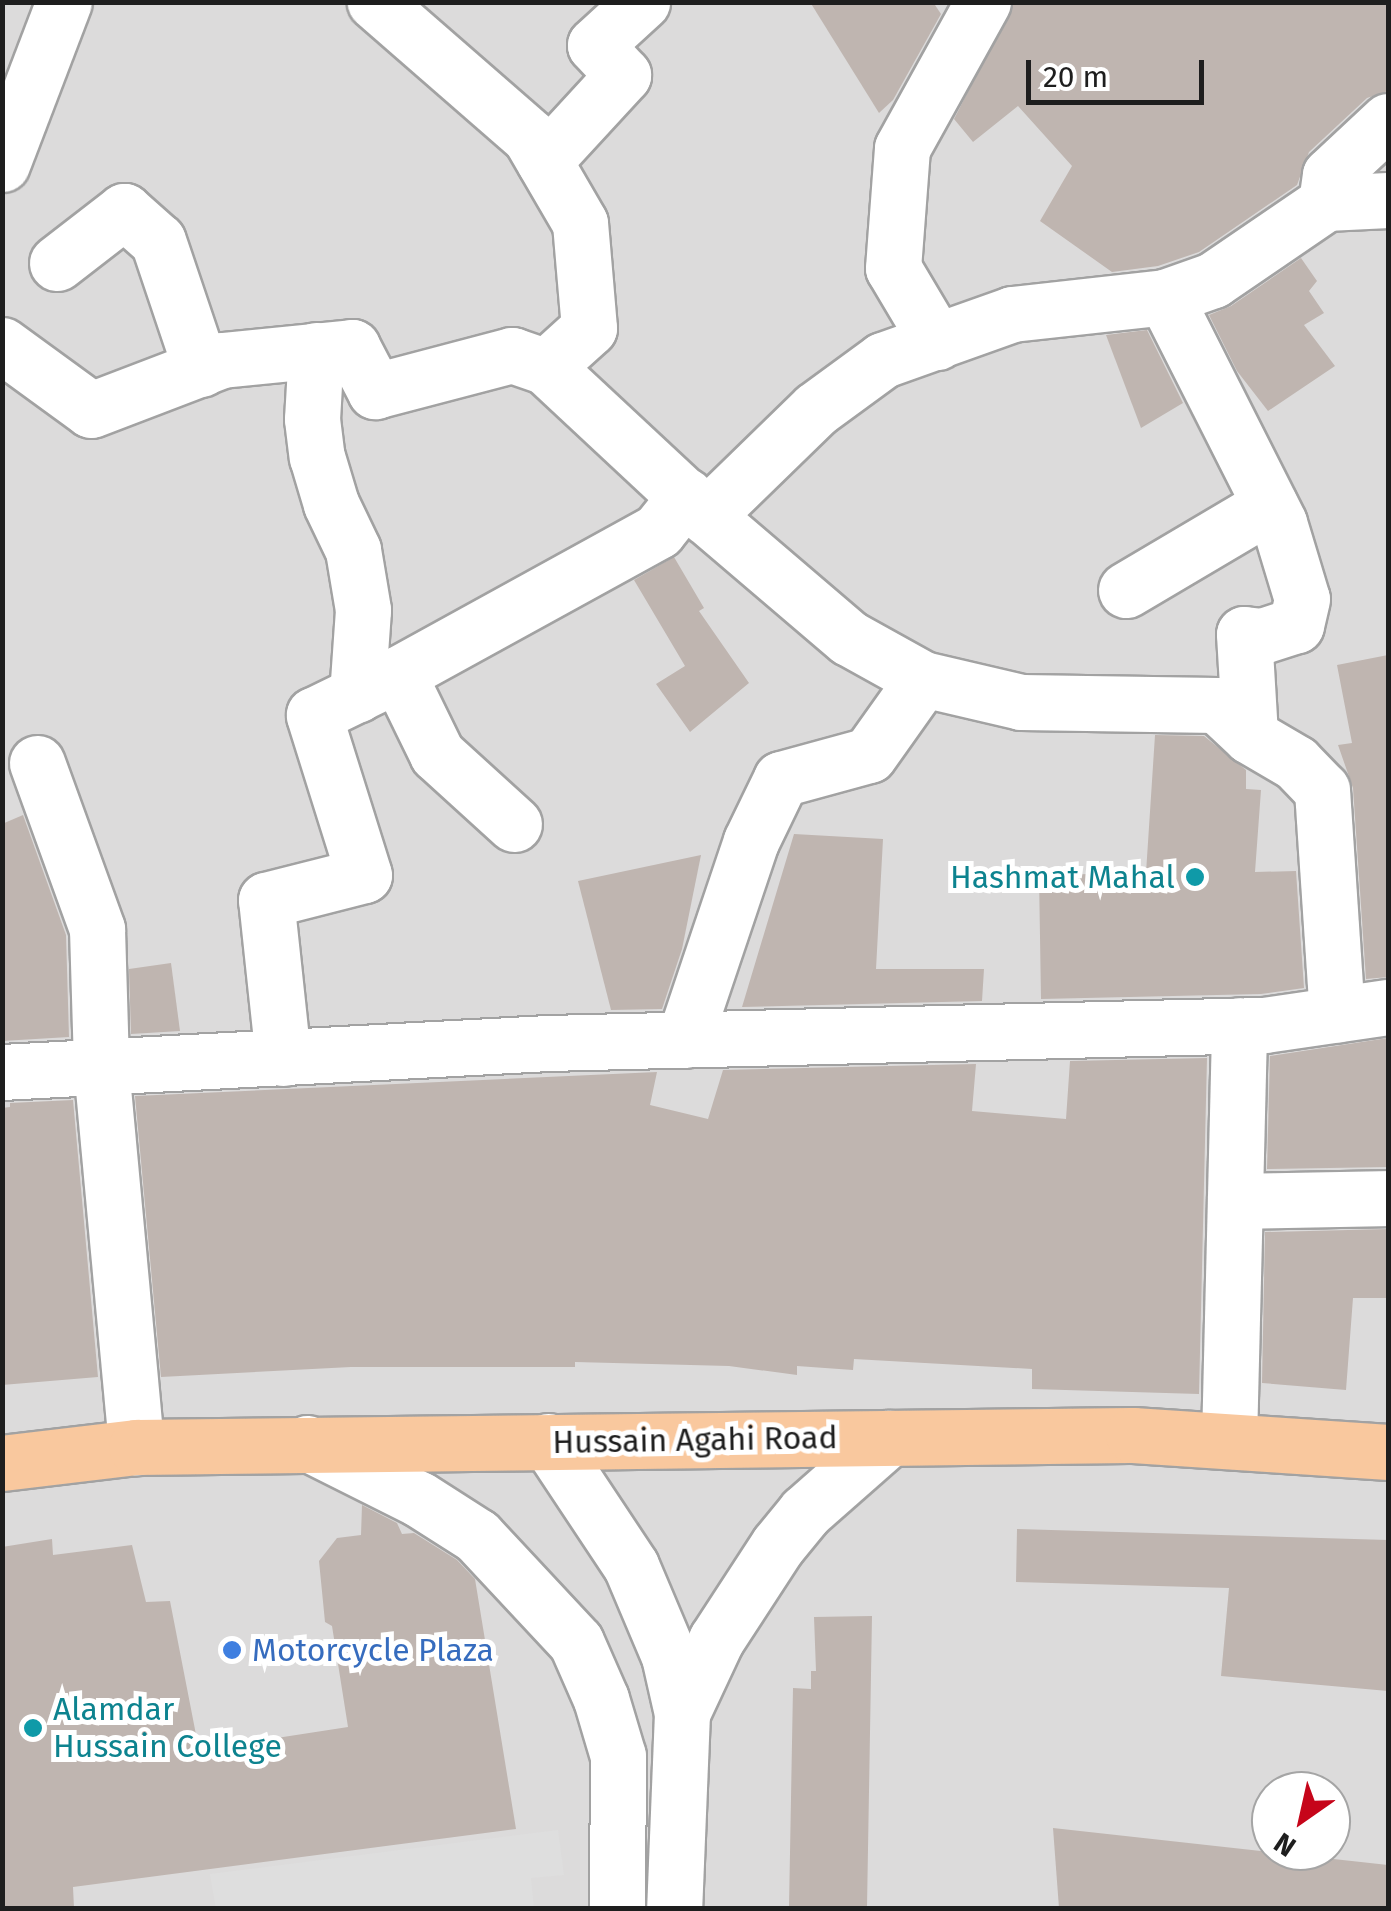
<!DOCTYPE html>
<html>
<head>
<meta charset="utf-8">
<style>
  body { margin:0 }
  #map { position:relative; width:1391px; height:1911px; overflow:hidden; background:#efeae4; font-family:"Fira Sans",sans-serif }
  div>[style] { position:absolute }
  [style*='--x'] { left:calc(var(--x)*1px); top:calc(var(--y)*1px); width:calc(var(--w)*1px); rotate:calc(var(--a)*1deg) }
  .residential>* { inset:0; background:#dcdbdb }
  .parking>* { inset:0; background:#dedede }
  .building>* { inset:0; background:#bfb5b0 }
  .roads { filter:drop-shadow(2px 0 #a2a2a2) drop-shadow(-2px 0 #a2a2a2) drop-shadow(0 2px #a2a2a2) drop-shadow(0 -2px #a2a2a2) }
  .minor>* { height:55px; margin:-27.5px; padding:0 27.5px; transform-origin:27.5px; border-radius:27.5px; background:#fff }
  .major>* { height:55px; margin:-27.5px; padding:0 27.5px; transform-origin:27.5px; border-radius:27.5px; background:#f9c89e }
  .dots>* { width:28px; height:28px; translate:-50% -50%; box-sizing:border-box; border:5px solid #fff; border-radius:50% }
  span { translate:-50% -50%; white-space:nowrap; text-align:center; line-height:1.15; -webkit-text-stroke:10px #fff; paint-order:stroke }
  .culture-label { font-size:32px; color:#0d838f }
  .right { translate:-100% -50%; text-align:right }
  .left { translate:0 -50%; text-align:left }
  .street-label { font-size:32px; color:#1e1e1e }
  .shop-label { font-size:32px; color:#366cbe }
  .frame { position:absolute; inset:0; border:5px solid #1e1e1e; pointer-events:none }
  .north { position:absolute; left:1251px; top:1771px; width:100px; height:100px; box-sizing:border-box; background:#fff; border:2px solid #a5a5a5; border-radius:50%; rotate:214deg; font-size:28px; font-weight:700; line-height:40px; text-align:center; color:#1e1e1e }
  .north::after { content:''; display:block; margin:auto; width:35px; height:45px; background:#c6051a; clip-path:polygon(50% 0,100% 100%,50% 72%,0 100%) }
  .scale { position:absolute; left:1026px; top:60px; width:178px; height:45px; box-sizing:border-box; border:5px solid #1e1e1e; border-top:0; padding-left:12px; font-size:30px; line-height:35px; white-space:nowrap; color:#1e1e1e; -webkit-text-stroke:8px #fff; paint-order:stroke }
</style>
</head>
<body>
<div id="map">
  <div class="residential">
    <i style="clip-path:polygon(evenodd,3px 3px,1388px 3px,1388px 1908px,3px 1908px,3px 3px,1271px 1791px,1331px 1791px,1331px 1851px,1271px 1851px,1271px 1791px)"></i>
  </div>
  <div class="parking">
    <i style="clip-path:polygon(558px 1830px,564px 1875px,531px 1878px,534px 1908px,216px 1908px,210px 1874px)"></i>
  </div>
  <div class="building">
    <i style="clip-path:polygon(810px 2px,933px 2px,941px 14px,893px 100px,879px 113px)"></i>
    <i style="clip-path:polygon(1014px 2px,1388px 2px,1388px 91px,1367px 98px,1309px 152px,1297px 185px,1199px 252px,1158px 266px,1112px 272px,1040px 221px,1072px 166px,1018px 106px,973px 142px,954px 119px)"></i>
    <i style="clip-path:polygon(1301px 258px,1317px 281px,1309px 291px,1324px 313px,1304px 325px,1335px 366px,1268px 411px,1237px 371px,1209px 315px,1231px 306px)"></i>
    <i style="clip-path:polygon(1147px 330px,1183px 403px,1141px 428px,1106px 335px)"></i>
    <i style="clip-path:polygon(674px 557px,704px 608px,699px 611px,749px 683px,690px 732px,656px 684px,685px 666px,634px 580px)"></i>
    <i style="clip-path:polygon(1388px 655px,1388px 977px,1366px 979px,1353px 788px,1338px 745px,1352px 743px,1337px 665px)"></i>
    <i style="clip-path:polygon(1155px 735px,1204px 736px,1246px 770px,1246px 789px,1261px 790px,1255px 872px,1296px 871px,1304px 988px,1261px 994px,1041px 999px,1039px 875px,1146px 873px)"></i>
    <i style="clip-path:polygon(23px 815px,66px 935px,69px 1037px,2px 1041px,2px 824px)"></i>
    <i style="clip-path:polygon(794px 834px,883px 839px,876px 969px,984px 969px,982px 1001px,742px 1007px)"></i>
    <i style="clip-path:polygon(701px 855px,682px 949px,662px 1009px,611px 1010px,578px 881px)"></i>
    <i style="clip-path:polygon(171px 963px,180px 1031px,131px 1034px,129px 969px)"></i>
    <i style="clip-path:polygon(1388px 1038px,1388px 1167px,1267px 1169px,1270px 1056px)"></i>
    <i style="clip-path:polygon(1207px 1058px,1199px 1394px,1032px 1389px,1032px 1369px,854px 1359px,853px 1370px,797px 1366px,797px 1375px,729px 1366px,575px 1362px,575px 1367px,351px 1367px,161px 1377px,135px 1096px,657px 1072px,650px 1105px,708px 1119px,723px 1070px,976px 1064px,972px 1111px,1066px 1119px,1070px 1061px)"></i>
    <i style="clip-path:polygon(73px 1100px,98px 1377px,2px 1385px,2px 1108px,10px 1107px,10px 1103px)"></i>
    <i style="clip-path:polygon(1388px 1229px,1388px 1298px,1353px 1298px,1346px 1390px,1262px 1383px,1265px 1232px)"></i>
    <i style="clip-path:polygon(362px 1505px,397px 1523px,402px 1534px,414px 1533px,457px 1560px,475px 1579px,516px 1829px,73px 1887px,74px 1908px,2px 1908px,2px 1547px,52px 1539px,53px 1555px,132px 1545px,146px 1602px,170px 1601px,199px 1750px,348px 1727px,332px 1626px,325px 1622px,319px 1561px,337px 1538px,361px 1535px)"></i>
    <i style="clip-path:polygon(1017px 1529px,1388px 1540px,1388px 1691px,1221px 1676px,1229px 1588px,1016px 1582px)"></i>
    <i style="clip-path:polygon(872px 1616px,867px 1908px,789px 1908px,793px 1688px,811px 1689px,811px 1671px,816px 1671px,814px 1617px)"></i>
    <i style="clip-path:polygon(1053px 1828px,1388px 1865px,1388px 1908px,1059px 1908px)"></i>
  </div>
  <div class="roads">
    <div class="minor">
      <i style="--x:544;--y:161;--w:117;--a:-47.4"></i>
      <i style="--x:623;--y:75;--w:41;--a:-133"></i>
      <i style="--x:595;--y:45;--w:64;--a:-42.5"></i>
      <i style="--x:2;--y:164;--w:173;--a:-69.1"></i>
      <i style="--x:1326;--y:203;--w:28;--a:-82"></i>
      <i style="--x:1330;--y:175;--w:79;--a:-43"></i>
      <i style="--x:57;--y:263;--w:85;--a:-37.8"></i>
      <i style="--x:124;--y:211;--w:45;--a:41.4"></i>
      <i style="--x:158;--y:241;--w:135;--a:71.4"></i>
      <i style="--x:1165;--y:297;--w:253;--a:63.2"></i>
      <i style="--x:1279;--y:523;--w:79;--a:73.2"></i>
      <i style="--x:1302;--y:599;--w:27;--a:103"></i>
      <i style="--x:1296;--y:625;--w:36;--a:162"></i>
      <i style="--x:1262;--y:636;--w:18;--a:-174"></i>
      <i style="--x:1244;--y:634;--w:102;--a:86.6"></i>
      <i style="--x:937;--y:342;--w:86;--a:-120.7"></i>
      <i style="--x:893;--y:268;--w:120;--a:-85.7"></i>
      <i style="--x:902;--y:148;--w:167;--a:-61"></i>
      <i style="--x:2;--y:345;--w:110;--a:36.1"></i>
      <i style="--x:91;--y:410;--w:140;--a:-20.9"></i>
      <i style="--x:222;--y:360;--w:131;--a:-5.7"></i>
      <i style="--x:352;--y:347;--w:50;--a:62.4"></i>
      <i style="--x:375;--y:391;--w:142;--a:-14.7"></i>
      <i style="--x:512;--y:355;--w:36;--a:19"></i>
      <i style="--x:546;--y:367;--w:58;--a:-42.2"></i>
      <i style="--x:589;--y:328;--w:105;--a:-94.9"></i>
      <i style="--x:580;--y:223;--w:99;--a:-120.2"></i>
      <i style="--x:530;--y:137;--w:206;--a:-138.9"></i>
      <i style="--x:316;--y:350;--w:69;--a:93.3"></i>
      <i style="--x:312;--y:419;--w:38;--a:83"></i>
      <i style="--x:317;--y:457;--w:49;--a:73.4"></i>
      <i style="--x:331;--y:504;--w:51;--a:64.4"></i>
      <i style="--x:353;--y:550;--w:61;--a:80.5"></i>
      <i style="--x:363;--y:610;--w:85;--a:94"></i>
      <i style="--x:546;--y:367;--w:219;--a:43"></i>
      <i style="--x:706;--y:516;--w:188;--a:40.5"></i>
      <i style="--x:849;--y:638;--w:85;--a:29"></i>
      <i style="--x:923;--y:679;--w:101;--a:13.2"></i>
      <i style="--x:1021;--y:702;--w:196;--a:0.9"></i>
      <i style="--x:1217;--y:705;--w:45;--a:43.2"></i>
      <i style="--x:1250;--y:736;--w:53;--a:30.4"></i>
      <i style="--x:1296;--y:763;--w:37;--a:46"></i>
      <i style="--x:1322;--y:790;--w:225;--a:86.2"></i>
      <i style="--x:706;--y:516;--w:153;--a:-44.2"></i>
      <i style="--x:816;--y:409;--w:83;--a:-36.2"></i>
      <i style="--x:883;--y:360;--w:137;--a:-19.6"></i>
      <i style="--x:1012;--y:314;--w:154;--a:-6.3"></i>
      <i style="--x:1165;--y:297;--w:51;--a:-19.5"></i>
      <i style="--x:1213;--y:280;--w:137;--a:-34.3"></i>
      <i style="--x:1326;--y:203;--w:62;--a:-2.8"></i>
      <i style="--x:1126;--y:590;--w:167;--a:-30.6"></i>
      <i style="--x:398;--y:674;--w:89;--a:64"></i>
      <i style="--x:437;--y:754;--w:104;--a:42.3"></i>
      <i style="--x:37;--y:763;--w:177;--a:70.1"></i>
      <i style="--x:97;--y:929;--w:138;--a:88.3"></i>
      <i style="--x:101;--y:1067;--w:382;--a:84.7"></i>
      <i style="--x:684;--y:1040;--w:210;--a:-71.4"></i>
      <i style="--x:751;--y:841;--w:69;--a:-64.2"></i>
      <i style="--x:781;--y:779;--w:91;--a:-15.3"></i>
      <i style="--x:869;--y:755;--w:93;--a:-54.6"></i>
      <i style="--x:283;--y:1058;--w:159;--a:-96.1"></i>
      <i style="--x:266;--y:900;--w:101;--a:-14.3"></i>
      <i style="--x:364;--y:875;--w:168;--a:-107.4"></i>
      <i style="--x:314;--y:715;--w:93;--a:-26"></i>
      <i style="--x:398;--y:674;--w:297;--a:-28.8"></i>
      <i style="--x:658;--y:531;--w:45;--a:-51.3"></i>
      <i style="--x:2;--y:1072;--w:547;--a:-3.04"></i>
      <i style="--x:548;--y:1043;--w:716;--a:-1.44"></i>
      <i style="--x:1264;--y:1025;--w:125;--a:-8.3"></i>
      <i style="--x:1235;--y:1201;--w:153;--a:-1.1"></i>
      <i style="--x:548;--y:1441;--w:150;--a:56.4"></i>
      <i style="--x:631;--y:1566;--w:98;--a:67.1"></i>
      <i style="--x:669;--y:1656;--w:58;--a:77.2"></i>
      <i style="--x:682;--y:1713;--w:195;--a:92.3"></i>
      <i style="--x:1229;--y:1441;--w:416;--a:-88.6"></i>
      <i style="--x:307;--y:1443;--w:125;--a:26.6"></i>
      <i style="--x:419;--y:1499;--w:69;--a:32.5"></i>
      <i style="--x:477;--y:1536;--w:145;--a:47"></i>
      <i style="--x:576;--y:1642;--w:62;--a:66.3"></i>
      <i style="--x:601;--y:1699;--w:59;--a:73.4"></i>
      <i style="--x:618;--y:1756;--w:152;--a:90.4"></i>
      <i style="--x:682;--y:1713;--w:81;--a:-65"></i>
      <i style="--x:716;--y:1640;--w:113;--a:-56.9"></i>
      <i style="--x:778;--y:1545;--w:43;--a:-50.7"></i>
      <i style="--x:805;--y:1512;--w:112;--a:-41.4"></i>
    </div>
    <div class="major">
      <i style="--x:2;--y:1463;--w:135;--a:-6.8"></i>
      <i style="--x:136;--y:1447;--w:997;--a:-0.69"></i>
      <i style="--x:1133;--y:1435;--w:256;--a:3.8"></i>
    </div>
  </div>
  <div class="dots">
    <i style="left:1195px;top:877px;background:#0f9aa8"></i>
    <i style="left:232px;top:1650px;background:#3f7fe0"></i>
    <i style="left:33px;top:1728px;background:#0f9aa8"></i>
  </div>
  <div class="culture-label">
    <span class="right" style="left:1175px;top:877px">Hashmat Mahal</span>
    <span class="left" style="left:53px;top:1728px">Alamdar<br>Hussain College</span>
  </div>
  <div class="street-label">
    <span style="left:695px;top:1440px;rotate:-1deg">Hussain Agahi Road</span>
  </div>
  <div class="shop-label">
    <span class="left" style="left:252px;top:1650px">Motorcycle Plaza</span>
  </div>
  <div class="frame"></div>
  <div class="north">N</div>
  <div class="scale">20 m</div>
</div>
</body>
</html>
